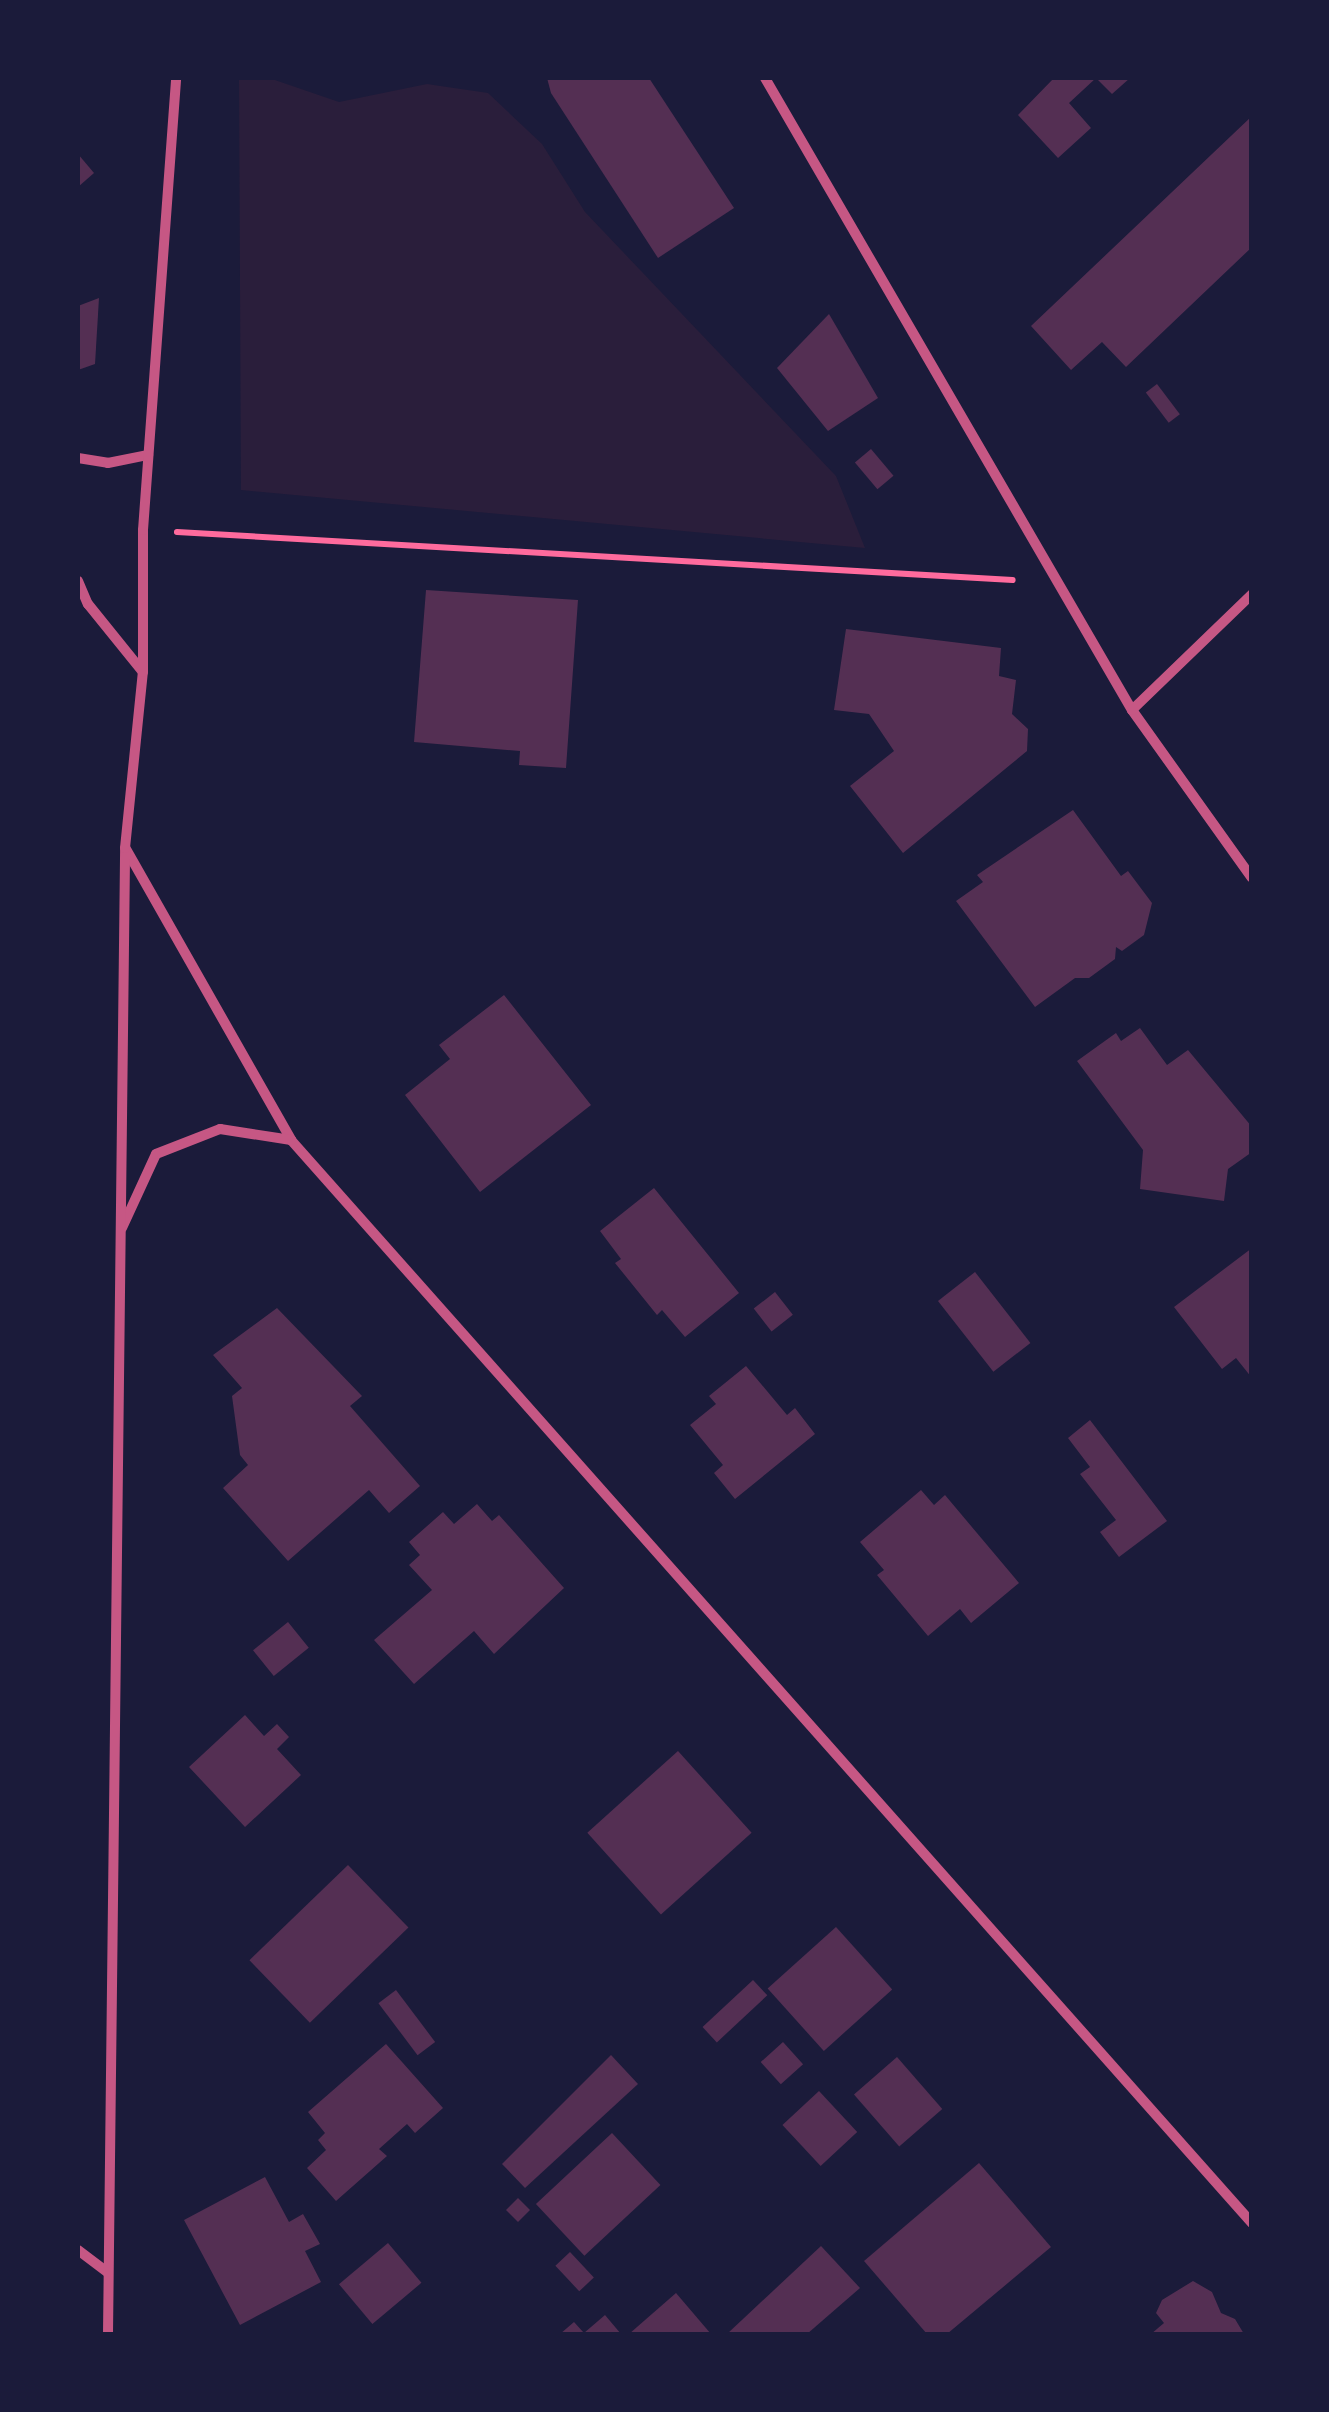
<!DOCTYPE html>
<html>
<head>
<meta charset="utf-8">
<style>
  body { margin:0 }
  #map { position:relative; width:1329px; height:2412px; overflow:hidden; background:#1b1b3a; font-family:"Sofia Sans Condensed",sans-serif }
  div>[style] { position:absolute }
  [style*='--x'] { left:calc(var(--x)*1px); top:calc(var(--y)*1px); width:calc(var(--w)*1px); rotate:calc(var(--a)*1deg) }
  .green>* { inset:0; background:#2a1e3b }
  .building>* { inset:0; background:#542f53; transform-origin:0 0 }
  .path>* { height:6px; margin:-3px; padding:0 3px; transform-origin:3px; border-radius:3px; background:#ff6b9d }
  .minor>* { height:10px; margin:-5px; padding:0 5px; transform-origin:5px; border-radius:5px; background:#c65784 }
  span { translate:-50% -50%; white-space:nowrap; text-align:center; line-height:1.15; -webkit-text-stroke:10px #1b1b3a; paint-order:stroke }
  .frame { position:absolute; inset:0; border:80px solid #1b1b3a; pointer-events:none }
</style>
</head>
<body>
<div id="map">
  <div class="green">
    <i style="clip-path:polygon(239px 78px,269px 78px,339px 102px,427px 84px,488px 93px,542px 144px,585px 212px,836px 476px,865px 548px,241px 490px)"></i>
  </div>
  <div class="building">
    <i style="clip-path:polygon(547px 78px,649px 78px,734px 208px,658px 258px,551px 93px)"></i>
    <i style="clip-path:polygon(1054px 78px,1130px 78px,1112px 94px,1096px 78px,1069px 103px,1091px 128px,1058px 158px,1018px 115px)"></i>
    <i style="clip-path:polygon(1252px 116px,1252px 247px,1126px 367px,1102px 342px,1071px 370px,1031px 326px)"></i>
    <i style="clip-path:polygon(78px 154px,94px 173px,78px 187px)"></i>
    <i style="clip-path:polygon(99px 298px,95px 364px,78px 370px,78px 306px)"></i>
    <i style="clip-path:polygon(829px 314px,878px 398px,828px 431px,777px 368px)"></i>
    <i style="left:1157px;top:384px;width:38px;height:14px;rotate:53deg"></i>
    <i style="left:871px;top:449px;width:35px;height:21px;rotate:50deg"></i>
    <i style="clip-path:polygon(426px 590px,578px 600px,566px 768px,519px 765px,520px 751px,414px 742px)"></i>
    <i style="clip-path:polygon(846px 629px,1001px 648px,999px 676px,1016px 680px,1012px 714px,1028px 729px,1027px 751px,903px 853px,850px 786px,894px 751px,869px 714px,834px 710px)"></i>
    <i style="clip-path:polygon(1073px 810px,1121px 876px,1128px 871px,1152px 903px,1144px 935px,1122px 951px,1116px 947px,1115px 959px,1089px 978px,1075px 978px,1035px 1007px,956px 901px,983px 882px,977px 875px)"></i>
    <i style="clip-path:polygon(504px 995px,591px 1105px,480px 1192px,405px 1095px,450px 1059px,439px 1045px)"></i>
    <i style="clip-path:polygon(1140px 1028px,1167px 1065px,1188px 1050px,1252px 1127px,1252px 1152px,1228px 1169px,1224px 1201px,1140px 1189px,1143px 1150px,1077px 1061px,1116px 1033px,1121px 1041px)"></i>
    <i style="clip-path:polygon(654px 1188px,739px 1293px,685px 1337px,662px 1310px,657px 1315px,615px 1263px,621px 1259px,600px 1231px)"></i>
    <i style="clip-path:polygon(1252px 1248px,1252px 1378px,1236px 1358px,1222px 1369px,1174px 1307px)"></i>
    <i style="left:975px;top:1272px;width:90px;height:47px;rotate:52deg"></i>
    <i style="left:775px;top:1292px;width:29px;height:27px;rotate:52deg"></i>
    <i style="clip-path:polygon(277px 1308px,362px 1396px,350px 1406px,420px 1486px,389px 1513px,369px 1490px,288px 1561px,223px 1488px,248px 1465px,240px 1455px,232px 1396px,242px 1388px,213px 1355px)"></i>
    <i style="clip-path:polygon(746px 1366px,787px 1415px,795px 1408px,815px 1434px,735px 1499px,714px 1473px,723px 1465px,690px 1425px,716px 1404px,709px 1396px)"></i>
    <i style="clip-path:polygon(1090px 1420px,1167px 1521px,1119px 1557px,1100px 1532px,1116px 1520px,1080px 1474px,1090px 1467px,1068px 1438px)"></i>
    <i style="clip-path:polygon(921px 1490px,934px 1505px,945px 1495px,1019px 1583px,971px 1623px,960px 1609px,928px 1636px,877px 1575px,884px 1570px,860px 1542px)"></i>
    <i style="clip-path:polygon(477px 1504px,492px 1521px,499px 1515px,564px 1588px,494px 1654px,474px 1631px,414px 1684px,374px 1640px,432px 1590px,409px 1565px,420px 1555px,409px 1542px,443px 1512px,454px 1524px)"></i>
    <i style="left:288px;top:1622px;width:33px;height:45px;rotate:51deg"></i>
    <i style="clip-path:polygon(245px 1715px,264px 1736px,277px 1724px,289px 1737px,277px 1749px,301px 1775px,245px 1827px,189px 1767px)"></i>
    <i style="left:678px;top:1751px;width:110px;height:122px;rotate:48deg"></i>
    <i style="left:348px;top:1865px;width:87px;height:137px;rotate:46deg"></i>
    <i style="left:836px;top:1927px;width:84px;height:92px;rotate:48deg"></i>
    <i style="left:753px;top:1980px;width:21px;height:69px;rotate:47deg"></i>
    <i style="left:396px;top:1990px;width:65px;height:22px;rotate:53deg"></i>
    <i style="left:783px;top:2042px;width:30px;height:30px;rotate:48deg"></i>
    <i style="clip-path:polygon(386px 2044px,443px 2108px,415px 2133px,407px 2124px,379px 2149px,387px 2156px,336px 2201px,307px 2168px,326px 2150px,318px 2140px,325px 2133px,308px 2112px)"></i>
    <i style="clip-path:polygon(611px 2055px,638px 2084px,525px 2188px,502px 2164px)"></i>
    <i style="left:897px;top:2057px;width:69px;height:57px;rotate:49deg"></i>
    <i style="left:819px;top:2091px;width:56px;height:50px;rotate:47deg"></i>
    <i style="left:612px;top:2133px;width:71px;height:104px;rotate:47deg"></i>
    <i style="clip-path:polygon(979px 2163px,1051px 2247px,947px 2334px,927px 2334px,864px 2261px)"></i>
    <i style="clip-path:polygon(265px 2177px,289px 2222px,303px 2214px,320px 2244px,305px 2251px,321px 2282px,240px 2325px,184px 2220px)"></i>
    <i style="left:518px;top:2198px;width:17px;height:17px;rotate:45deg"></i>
    <i style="left:388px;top:2243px;width:52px;height:64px;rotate:50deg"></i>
    <i style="clip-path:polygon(821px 2246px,860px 2288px,807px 2334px,727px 2334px)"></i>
    <i style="left:570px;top:2252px;width:35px;height:20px;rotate:47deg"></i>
    <i style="clip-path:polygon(1193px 2281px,1212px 2292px,1221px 2313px,1235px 2319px,1244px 2334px,1151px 2334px,1164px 2323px,1156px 2313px,1162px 2300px)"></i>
    <i style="clip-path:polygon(676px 2293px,711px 2334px,629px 2334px)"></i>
    <i style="clip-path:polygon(605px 2315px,621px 2334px,560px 2334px,574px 2322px,584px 2333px)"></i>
  </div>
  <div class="path">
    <i style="--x:177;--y:532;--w:837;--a:3.29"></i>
  </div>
  <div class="minor">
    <i style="--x:765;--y:78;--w:731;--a:59.86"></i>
    <i style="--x:1132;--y:710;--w:206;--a:54.5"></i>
    <i style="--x:78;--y:458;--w:30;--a:9"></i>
    <i style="--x:108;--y:463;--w:41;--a:-11.3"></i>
    <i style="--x:78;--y:581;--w:25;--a:67"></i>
    <i style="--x:88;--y:604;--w:86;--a:51.1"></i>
    <i style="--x:1132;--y:710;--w:167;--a:-44"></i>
    <i style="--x:126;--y:849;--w:335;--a:60.4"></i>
    <i style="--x:291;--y:1140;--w:1448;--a:48.42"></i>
    <i style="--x:122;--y:1228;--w:81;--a:-65.3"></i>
    <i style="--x:156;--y:1154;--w:69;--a:-21.3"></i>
    <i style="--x:220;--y:1129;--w:72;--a:8.8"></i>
    <i style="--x:78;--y:2250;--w:36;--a:37"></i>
    <i style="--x:108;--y:2334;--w:1486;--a:-89.34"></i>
    <i style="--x:125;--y:848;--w:177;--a:-84.2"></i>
    <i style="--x:143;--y:672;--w:142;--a:-90"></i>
    <i style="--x:143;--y:530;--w:453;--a:-85.8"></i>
  </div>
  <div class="frame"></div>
</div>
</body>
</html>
